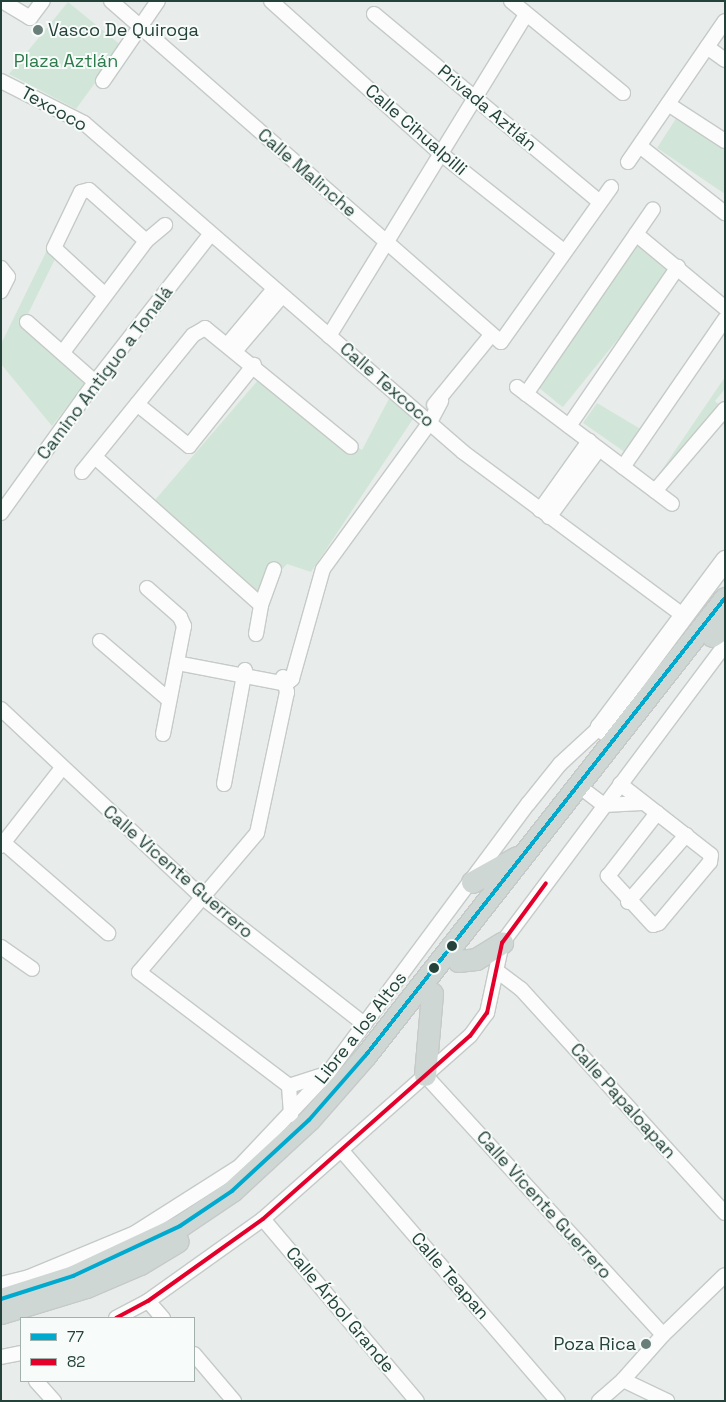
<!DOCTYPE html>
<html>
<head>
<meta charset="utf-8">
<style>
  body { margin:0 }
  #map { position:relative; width:726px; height:1402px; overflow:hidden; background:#e8edeb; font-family:"Space Grotesk",sans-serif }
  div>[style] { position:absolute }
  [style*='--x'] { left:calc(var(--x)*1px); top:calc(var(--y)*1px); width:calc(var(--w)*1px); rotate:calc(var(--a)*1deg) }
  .green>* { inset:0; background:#d1e6d8; transform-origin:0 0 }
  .roads { filter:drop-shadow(1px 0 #c5cac8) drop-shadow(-1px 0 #c5cac8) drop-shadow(0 1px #c5cac8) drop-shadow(0 -1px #c5cac8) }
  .street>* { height:14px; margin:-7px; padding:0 7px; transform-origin:7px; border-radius:7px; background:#fcfcfc }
  .secondary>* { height:19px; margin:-9.5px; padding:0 9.5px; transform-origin:9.5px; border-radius:9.5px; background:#fcfcfc }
  .primary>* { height:21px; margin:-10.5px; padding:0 10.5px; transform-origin:10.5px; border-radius:10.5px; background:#cfd7d5 }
  .bus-1>* { height:4px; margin:-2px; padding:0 2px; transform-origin:2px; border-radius:2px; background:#00a9ce }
  .bus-2>* { height:4px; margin:-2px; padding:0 2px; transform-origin:2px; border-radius:2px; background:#e4002b }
  .dots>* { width:14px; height:14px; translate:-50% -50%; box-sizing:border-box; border:2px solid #f7fbf9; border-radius:50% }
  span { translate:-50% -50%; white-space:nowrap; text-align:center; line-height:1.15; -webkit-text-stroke:4px #f7fbf9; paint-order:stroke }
  .poi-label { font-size:18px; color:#24423a }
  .left { translate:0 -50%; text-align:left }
  .right { translate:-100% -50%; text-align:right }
  .park-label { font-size:18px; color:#2d7a4b }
  .street-label { font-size:18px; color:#24423a }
  .frame { position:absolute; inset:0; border:2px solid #24423a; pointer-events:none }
  .legend { position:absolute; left:20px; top:1317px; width:175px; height:65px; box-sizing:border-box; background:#f7fbf9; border:1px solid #a3b1ad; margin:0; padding:6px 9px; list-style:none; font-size:15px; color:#24423a }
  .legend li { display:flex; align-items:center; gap:10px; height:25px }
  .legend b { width:25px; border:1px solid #a3b1ad }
</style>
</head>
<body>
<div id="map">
  <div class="green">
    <i style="clip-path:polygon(68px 2px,122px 46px,76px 109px,9px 74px)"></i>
    <i style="clip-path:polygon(677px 117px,725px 147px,725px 194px,657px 148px)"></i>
    <i style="left:642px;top:241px;width:43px;height:179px;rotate:39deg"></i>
    <i style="clip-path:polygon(47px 250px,56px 257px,25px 320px,86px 382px,52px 426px,1px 364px,1px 344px)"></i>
    <i style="clip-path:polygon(725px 377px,725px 389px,715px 401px,721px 406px,657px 477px)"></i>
    <i style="clip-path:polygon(259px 379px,362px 450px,393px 391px,417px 413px,311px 572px,287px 564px,261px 594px,155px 500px)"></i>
    <i style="clip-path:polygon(597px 403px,644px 431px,629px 455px,583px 423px)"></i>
  </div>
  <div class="roads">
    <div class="street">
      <i style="--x:2;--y:1;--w:33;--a:31"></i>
      <i style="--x:30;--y:18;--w:21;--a:-53"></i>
      <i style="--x:111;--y:1;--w:518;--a:41.17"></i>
      <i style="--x:501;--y:342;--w:190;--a:-54.6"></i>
      <i style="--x:271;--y:1;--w:227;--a:42"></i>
      <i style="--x:440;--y:153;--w:159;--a:38.4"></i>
      <i style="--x:511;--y:1;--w:145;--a:39.4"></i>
      <i style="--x:374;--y:14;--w:294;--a:39.8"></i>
      <i style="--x:707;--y:47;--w:22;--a:36"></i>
      <i style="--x:1;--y:81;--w:93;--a:26.8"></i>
      <i style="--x:84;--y:123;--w:502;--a:40.96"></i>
      <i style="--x:463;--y:452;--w:272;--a:36.6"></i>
      <i style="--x:103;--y:81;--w:97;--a:-55.5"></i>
      <i style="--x:668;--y:104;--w:68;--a:33"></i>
      <i style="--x:641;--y:147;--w:107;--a:38.2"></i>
      <i style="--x:628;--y:162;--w:171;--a:-55.5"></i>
      <i style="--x:636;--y:234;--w:116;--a:39.7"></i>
      <i style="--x:1;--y:268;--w:11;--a:52"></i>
      <i style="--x:8;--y:277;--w:16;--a:117"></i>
      <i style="--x:105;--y:295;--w:69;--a:-137.3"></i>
      <i style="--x:54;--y:248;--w:62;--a:-64.3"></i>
      <i style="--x:81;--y:192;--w:8;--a:-14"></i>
      <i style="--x:89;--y:190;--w:76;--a:41.8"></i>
      <i style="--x:27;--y:322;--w:91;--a:41.4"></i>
      <i style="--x:329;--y:336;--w:377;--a:-58.5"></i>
      <i style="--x:228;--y:344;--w:72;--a:-50.1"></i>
      <i style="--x:236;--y:350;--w:71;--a:-49.6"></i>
      <i style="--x:63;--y:352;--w:139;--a:-53.2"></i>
      <i style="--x:146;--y:241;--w:25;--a:-40"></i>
      <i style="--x:517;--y:387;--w:194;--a:37"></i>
      <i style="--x:526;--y:394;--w:224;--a:-55.5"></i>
      <i style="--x:137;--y:404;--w:67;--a:38.9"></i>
      <i style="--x:189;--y:446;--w:104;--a:-51.3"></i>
      <i style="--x:434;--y:405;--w:90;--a:-50.8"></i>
      <i style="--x:569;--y:426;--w:193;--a:-55.6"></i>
      <i style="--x:95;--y:457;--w:222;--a:41.7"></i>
      <i style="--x:623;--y:467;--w:180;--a:-55.4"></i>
      <i style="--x:82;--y:472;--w:176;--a:-51"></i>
      <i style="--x:193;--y:335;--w:14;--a:-30"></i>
      <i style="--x:205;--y:328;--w:188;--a:39.2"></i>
      <i style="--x:655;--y:491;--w:108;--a:-49.5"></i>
      <i style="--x:540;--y:510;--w:85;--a:-54.6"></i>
      <i style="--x:1;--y:513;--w:161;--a:-54.3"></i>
      <i style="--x:95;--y:382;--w:187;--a:-52"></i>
      <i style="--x:549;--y:517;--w:84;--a:-53.7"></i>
      <i style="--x:147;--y:588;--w:44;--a:41.3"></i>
      <i style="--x:180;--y:617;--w:10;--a:66"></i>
      <i style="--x:184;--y:626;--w:110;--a:101"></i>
      <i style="--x:256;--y:634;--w:29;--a:-80"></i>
      <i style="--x:261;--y:605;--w:38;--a:-70"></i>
      <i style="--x:100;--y:641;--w:91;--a:40.5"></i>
      <i style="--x:177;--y:663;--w:111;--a:10.9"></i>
      <i style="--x:286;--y:684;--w:8;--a:-40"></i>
      <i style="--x:292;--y:679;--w:114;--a:-74.3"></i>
      <i style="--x:323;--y:569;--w:182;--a:-53.9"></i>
      <i style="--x:430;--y:422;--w:24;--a:-62"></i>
      <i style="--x:283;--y:677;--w:16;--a:75"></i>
      <i style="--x:287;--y:692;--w:144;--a:102"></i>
      <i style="--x:257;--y:833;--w:182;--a:130.3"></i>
      <i style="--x:139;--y:972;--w:188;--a:37.2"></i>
      <i style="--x:289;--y:1086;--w:29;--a:86"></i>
      <i style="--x:1;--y:709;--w:275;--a:43.1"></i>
      <i style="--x:202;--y:897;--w:206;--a:38.1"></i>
      <i style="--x:224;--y:784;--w:116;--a:-79.6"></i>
      <i style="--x:620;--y:784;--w:115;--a:38"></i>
      <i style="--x:711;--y:855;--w:7;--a:98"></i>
      <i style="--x:710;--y:862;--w:80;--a:129.9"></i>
      <i style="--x:659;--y:923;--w:6;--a:162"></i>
      <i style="--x:653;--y:925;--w:67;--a:-132.6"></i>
      <i style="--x:608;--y:876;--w:80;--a:-52.1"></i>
      <i style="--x:588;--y:793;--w:20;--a:37"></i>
      <i style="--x:604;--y:805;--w:38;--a:-3"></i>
      <i style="--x:4;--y:843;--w:138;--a:40.9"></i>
      <i style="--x:1;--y:846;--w:99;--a:-52"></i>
      <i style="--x:628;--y:902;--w:89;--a:-49.1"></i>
      <i style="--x:1;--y:947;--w:38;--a:35"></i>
      <i style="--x:497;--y:971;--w:30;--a:37"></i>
      <i style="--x:521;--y:989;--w:303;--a:47.7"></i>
      <i style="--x:425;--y:1075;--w:352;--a:47.5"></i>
      <i style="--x:289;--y:1086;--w:35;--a:-18"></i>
      <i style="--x:342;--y:1151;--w:330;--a:49.2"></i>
      <i style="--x:263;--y:1219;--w:238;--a:49.8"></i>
      <i style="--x:1;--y:1284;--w:29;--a:-14"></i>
      <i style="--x:29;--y:1277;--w:115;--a:-22.5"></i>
      <i style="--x:135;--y:1233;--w:125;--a:-32.5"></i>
      <i style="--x:240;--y:1166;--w:128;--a:-46.6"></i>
      <i style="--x:328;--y:1073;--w:335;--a:-53.4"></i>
      <i style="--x:528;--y:804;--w:51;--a:-51.3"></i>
      <i style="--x:560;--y:764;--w:54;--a:-42.8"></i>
      <i style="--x:148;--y:1301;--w:23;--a:49"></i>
      <i style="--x:116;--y:1318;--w:36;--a:-28"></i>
      <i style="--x:148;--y:1301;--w:141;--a:-35.5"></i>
      <i style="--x:263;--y:1219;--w:276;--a:-41.5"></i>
      <i style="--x:470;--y:1036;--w:29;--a:-54"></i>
      <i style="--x:487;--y:1013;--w:72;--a:-77.9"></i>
      <i style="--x:502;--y:943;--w:372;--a:-53.2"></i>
      <i style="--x:194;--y:1354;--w:62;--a:49.6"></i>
      <i style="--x:1;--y:1357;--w:20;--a:-11"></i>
      <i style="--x:623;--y:1380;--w:49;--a:25.5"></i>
      <i style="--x:36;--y:1381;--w:27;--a:48"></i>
      <i style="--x:599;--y:1401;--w:32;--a:-41"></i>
      <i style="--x:623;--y:1380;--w:60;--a:-48.4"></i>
      <i style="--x:663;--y:1335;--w:86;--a:-44.1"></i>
    </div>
    <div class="secondary">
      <i style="--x:615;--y:738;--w:19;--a:-144"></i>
      <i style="--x:600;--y:727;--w:209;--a:-53.2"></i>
    </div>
    <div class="primary">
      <i style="--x:712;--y:636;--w:16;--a:-35"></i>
      <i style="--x:472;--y:882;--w:51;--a:-29.1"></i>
      <i style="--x:458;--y:961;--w:18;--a:-6"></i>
      <i style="--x:476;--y:959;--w:31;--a:-32"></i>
      <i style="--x:425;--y:1075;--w:82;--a:-85.1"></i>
      <i style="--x:1;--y:1299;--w:76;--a:-17.7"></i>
      <i style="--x:73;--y:1276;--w:118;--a:-25"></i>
      <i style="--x:180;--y:1226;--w:63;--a:-33.9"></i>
      <i style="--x:232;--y:1191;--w:105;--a:-42.7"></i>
      <i style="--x:309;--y:1120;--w:86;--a:-48.8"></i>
      <i style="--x:366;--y:1055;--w:581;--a:-51.85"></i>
      <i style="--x:1;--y:1313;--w:89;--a:-17"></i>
      <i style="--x:86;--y:1287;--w:59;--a:-23.1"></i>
      <i style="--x:140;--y:1264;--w:44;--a:-31.2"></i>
    </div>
  </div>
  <div class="bus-1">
    <i style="--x:1;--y:1299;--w:76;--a:-17.7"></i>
    <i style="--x:73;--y:1276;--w:118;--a:-25"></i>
    <i style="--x:180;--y:1226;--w:63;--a:-33.9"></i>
    <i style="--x:232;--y:1191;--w:105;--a:-42.7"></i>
    <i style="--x:309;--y:1120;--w:86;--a:-48.8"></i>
    <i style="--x:366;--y:1055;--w:581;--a:-51.85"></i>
  </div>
  <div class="bus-2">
    <i style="--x:116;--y:1318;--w:36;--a:-28"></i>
    <i style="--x:148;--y:1301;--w:141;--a:-35.5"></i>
    <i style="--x:263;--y:1219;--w:276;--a:-41.5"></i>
    <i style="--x:470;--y:1036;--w:29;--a:-54"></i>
    <i style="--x:487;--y:1013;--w:72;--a:-77.9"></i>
    <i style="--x:502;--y:943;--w:74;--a:-53.7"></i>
  </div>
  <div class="dots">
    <i style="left:38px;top:30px;background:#697e78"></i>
    <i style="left:452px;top:946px;background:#24423a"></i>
    <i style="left:434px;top:968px;background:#24423a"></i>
    <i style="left:646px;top:1344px;background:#697e78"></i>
  </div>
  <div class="poi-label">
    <span class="left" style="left:48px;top:30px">Vasco De Quiroga</span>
    <span class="right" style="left:636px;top:1344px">Poza Rica</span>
  </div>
  <div class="park-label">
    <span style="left:66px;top:61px">Plaza Aztlán</span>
  </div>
  <div class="street-label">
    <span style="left:487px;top:108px;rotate:40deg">Privada Aztlán</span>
    <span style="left:54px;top:109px;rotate:29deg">Texcoco</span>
    <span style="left:416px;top:130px;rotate:41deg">Calle Cihualpilli</span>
    <span style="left:307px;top:173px;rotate:41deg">Calle Malinche</span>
    <span style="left:105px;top:373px;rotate:-53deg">Camino Antiguo a Tonalá</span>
    <span style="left:387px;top:385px;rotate:41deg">Calle Texcoco</span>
    <span style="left:178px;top:872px;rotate:41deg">Calle Vicente Guerrero</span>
    <span style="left:361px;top:1028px;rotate:-52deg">Libre a los Altos</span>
    <span style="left:623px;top:1101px;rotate:48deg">Calle Papaloapan</span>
    <span style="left:544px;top:1205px;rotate:48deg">Calle Vicente Guerrero</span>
    <span style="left:450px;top:1276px;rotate:49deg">Calle Teapan</span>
    <span style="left:340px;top:1310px;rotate:50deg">Calle Árbol Grande</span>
  </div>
  <div class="frame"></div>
  <ul class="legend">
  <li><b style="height:6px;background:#00a9ce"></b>77</li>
  <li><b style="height:6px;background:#e4002b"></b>82</li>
  </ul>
</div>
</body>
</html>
